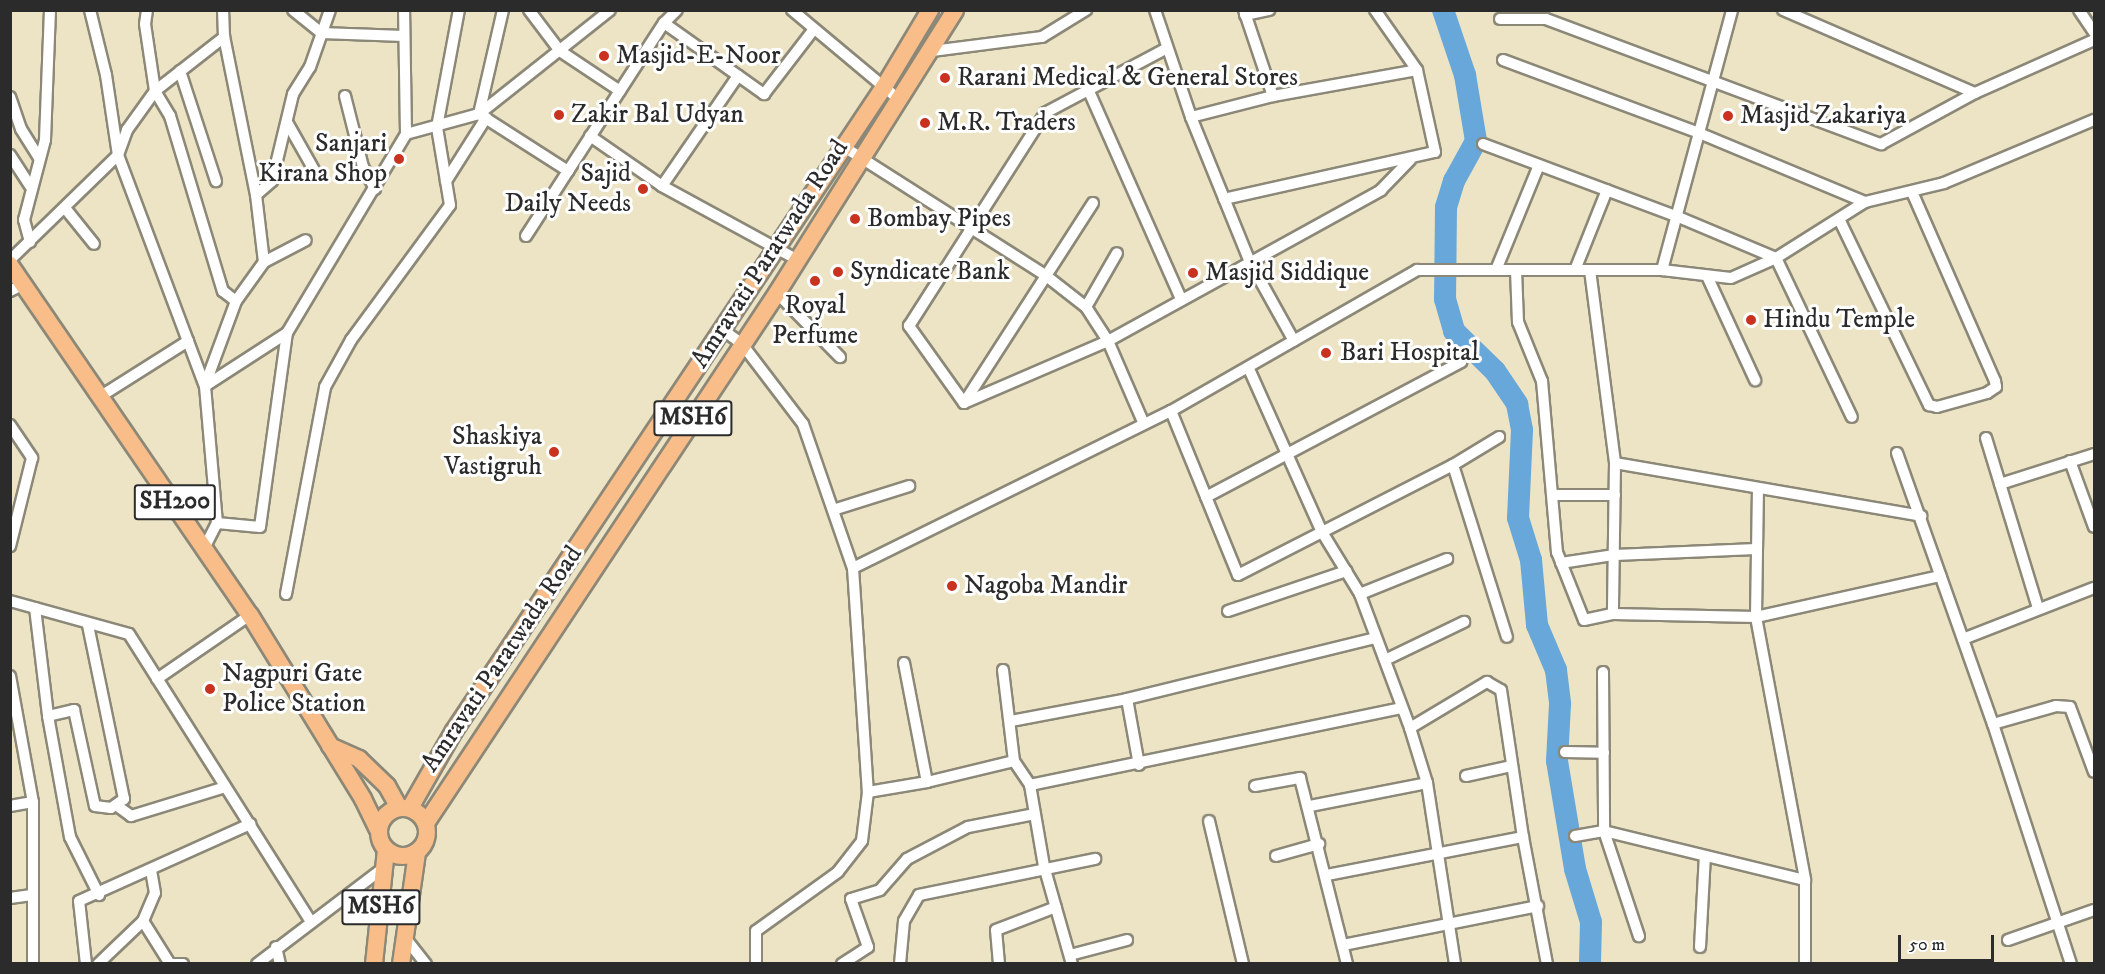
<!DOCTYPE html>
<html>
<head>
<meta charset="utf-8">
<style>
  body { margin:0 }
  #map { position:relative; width:2105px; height:974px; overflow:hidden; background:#ede4c5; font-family:"IM FELL DW Pica",serif }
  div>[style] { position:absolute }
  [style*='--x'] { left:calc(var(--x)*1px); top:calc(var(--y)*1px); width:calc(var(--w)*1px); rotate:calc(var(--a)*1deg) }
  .river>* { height:22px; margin:-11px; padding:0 11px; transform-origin:11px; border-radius:11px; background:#68a7da }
  .roads { filter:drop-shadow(2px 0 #8c8878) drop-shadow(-2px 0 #8c8878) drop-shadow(0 2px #8c8878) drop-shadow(0 -2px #8c8878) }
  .minor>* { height:10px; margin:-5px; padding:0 5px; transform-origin:5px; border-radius:5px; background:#fff }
  .primary>* { height:16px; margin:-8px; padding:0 8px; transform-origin:8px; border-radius:8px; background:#f8bd89 }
  .primary>.ring { margin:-8px; padding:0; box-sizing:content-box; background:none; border:16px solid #f8bd89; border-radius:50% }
  .dots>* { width:16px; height:16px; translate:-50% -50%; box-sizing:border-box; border:3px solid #fff; border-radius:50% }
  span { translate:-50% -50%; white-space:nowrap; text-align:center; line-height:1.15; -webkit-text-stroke:6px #fff; paint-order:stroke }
  .shield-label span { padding:2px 4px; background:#fff; border:2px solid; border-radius:4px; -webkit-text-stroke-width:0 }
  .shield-label { font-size:24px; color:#2b2b2b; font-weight:700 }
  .poi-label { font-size:26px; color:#2b2b2b }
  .left { translate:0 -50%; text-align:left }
  .right { translate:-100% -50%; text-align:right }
  .street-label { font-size:26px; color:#2b2b2b }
  .frame { position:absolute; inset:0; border:12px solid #2b2b2b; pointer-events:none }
  .scale { position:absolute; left:1898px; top:935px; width:96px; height:27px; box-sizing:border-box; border:3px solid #2b2b2b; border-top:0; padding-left:8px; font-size:18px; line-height:21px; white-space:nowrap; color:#2b2b2b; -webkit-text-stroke:4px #fff; paint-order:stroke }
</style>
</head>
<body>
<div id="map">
  <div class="river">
    <i style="--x:1443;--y:10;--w:69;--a:71.3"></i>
    <i style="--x:1465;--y:75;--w:67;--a:80.5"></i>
    <i style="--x:1476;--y:141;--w:46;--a:118.8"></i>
    <i style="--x:1454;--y:181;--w:27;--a:107"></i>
    <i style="--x:1446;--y:207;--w:92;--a:90.6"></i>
    <i style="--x:1445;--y:299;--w:33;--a:74"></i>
    <i style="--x:1454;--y:331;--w:57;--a:44.3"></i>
    <i style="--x:1495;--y:371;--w:40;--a:56"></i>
    <i style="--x:1517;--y:404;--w:26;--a:79"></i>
    <i style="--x:1522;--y:430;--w:88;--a:92.6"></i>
    <i style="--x:1518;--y:518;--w:44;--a:72.8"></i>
    <i style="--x:1531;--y:560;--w:65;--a:84.7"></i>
    <i style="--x:1537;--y:625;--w:49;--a:67.1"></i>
    <i style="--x:1556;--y:670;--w:34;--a:83"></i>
    <i style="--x:1560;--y:704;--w:57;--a:93"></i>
    <i style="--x:1557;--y:761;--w:109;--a:80.5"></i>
    <i style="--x:1575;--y:869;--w:55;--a:73.2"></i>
    <i style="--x:1591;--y:922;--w:42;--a:91.4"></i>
  </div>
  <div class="roads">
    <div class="minor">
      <i style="--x:90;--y:10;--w:67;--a:76.2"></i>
      <i style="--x:106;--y:75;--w:81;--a:81.5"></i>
      <i style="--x:118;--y:155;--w:247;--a:69.4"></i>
      <i style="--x:205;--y:386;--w:138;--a:85"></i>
      <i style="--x:217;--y:523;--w:27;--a:117"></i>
      <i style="--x:147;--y:10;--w:14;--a:98"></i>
      <i style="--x:145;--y:24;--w:68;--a:81.5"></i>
      <i style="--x:155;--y:91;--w:29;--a:59"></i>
      <i style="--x:170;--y:116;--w:183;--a:73.2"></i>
      <i style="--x:223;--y:291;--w:16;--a:38"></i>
      <i style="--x:293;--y:10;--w:36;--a:39"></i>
      <i style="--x:321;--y:33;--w:83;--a:2.1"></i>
      <i style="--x:529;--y:10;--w:51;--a:52.9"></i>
      <i style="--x:560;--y:51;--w:72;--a:33.7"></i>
      <i style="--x:792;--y:10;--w:142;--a:39.9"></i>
      <i style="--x:1155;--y:10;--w:113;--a:71.4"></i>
      <i style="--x:1191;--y:117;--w:157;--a:67.9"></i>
      <i style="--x:1250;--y:262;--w:90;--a:60.9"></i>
      <i style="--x:1244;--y:10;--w:91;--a:71.4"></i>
      <i style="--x:1783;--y:10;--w:209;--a:23.4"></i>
      <i style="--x:2079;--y:10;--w:27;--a:56"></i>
      <i style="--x:1245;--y:15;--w:25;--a:-12"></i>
      <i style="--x:1500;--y:19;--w:46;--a:0"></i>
      <i style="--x:1546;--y:19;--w:358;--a:20.5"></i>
      <i style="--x:1881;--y:144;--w:107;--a:-28.5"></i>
      <i style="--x:1975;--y:93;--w:130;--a:-24"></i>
      <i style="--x:664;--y:23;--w:123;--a:35.4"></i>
      <i style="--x:764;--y:94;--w:82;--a:-52.4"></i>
      <i style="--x:932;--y:51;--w:111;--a:-7.3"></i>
      <i style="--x:1042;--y:37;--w:52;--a:-31.5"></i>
      <i style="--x:1503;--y:60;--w:209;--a:20.4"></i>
      <i style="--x:1699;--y:133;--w:180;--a:22.6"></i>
      <i style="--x:180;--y:71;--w:116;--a:71.9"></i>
      <i style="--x:1088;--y:89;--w:230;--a:66.1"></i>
      <i style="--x:345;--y:96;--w:73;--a:75.8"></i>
      <i style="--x:363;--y:167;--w:25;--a:61"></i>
      <i style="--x:10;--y:97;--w:34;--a:71"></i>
      <i style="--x:21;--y:129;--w:34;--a:58"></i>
      <i style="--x:479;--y:114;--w:106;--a:32.6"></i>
      <i style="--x:479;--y:114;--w:107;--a:-77"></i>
      <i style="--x:1191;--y:117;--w:85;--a:-14.4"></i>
      <i style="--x:1273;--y:96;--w:146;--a:-10.2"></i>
      <i style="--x:288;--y:124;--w:53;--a:60.5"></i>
      <i style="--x:406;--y:134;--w:76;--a:-15.3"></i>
      <i style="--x:479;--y:114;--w:167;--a:-38.4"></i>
      <i style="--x:590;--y:136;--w:88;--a:34.8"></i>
      <i style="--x:662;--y:186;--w:155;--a:28.6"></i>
      <i style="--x:1483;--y:144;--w:206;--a:20.5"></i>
      <i style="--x:1676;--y:216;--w:108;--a:22.8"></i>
      <i style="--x:1776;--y:258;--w:176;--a:64.5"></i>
      <i style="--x:844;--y:147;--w:238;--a:32.5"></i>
      <i style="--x:1045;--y:275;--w:52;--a:38"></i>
      <i style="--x:1086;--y:307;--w:40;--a:57.1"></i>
      <i style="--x:1108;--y:341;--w:90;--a:66.6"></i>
      <i style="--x:10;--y:155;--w:37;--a:57"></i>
      <i style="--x:446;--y:181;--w:75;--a:-57.6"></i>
      <i style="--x:662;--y:186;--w:134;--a:-55.4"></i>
      <i style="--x:256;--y:195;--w:21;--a:-41"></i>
      <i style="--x:272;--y:181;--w:89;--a:-76.4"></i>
      <i style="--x:293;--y:94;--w:32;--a:-58"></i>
      <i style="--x:310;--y:67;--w:60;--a:-70.7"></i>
      <i style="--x:1224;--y:199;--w:216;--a:-12.6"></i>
      <i style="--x:1435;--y:152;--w:84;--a:-102.4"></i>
      <i style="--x:1417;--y:70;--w:73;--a:-125"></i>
      <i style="--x:65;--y:208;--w:46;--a:51.1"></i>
      <i style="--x:1839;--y:219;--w:207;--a:64.2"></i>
      <i style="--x:1929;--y:405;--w:8;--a:14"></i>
      <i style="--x:1937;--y:407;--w:52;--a:-15.6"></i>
      <i style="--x:1987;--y:393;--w:11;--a:-34"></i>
      <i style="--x:1996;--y:387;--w:6;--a:-99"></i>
      <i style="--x:1995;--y:381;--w:206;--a:-113.7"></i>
      <i style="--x:526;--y:236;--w:254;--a:-57.1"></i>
      <i style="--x:664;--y:23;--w:18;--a:-45"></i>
      <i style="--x:30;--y:242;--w:23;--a:-105"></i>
      <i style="--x:24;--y:220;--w:83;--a:-75.3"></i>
      <i style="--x:45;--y:140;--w:130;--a:-87.8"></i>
      <i style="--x:10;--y:260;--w:151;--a:-44.2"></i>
      <i style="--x:118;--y:155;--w:27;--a:-70"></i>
      <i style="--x:127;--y:130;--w:48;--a:-54.3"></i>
      <i style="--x:155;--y:91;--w:88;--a:-38"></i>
      <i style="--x:264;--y:262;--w:47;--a:-27.6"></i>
      <i style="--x:1496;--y:270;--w:113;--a:-67.7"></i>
      <i style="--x:1516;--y:270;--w:52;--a:87.8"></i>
      <i style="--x:1518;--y:322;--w:64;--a:67.9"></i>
      <i style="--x:1542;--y:381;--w:172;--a:85"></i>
      <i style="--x:1557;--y:552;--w:73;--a:68.3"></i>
      <i style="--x:1584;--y:620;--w:30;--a:-12"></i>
      <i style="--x:1613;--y:614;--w:143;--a:1.2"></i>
      <i style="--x:1756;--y:617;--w:189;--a:-12.6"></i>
      <i style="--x:1575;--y:270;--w:86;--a:-68.2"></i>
      <i style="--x:1590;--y:270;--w:195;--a:82.6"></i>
      <i style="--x:1615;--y:463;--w:151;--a:90.8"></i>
      <i style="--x:1662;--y:270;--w:269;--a:-74.9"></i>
      <i style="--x:1707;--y:276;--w:115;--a:65.2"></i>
      <i style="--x:10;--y:291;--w:16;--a:-27"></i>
      <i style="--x:777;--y:293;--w:90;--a:45.5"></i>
      <i style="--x:1086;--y:307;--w:62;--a:-60.1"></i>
      <i style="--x:723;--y:330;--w:24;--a:36"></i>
      <i style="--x:742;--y:344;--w:101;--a:52.7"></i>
      <i style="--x:803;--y:424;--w:152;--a:70.9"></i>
      <i style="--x:853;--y:568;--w:225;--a:86.2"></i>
      <i style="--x:868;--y:792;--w:49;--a:97"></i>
      <i style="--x:862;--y:841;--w:39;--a:128"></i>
      <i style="--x:838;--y:872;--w:101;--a:144.3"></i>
      <i style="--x:756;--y:931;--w:33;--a:90"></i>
      <i style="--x:1249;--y:369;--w:179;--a:65.9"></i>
      <i style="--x:1322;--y:532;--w:73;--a:58.5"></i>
      <i style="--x:1360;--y:594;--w:143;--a:69.5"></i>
      <i style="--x:1410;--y:728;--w:58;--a:72.8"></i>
      <i style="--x:1427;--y:783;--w:183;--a:81.2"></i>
      <i style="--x:205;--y:385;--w:90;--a:-69.7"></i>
      <i style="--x:236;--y:301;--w:48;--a:-54.3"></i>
      <i style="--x:264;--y:262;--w:67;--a:-96.8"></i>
      <i style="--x:256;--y:195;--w:161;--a:-101.4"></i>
      <i style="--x:224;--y:37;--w:27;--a:-92"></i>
      <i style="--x:205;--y:386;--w:98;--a:-32.9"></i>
      <i style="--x:287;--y:333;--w:232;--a:-59.1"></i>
      <i style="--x:406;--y:134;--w:124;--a:-90.9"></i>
      <i style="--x:101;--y:396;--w:103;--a:-32.3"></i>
      <i style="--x:964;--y:403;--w:157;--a:-23.3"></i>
      <i style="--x:1108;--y:341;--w:312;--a:-28.9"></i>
      <i style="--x:1381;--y:190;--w:42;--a:-46"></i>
      <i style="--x:964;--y:403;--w:95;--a:-125.5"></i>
      <i style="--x:909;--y:326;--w:253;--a:-57.4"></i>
      <i style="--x:1045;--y:113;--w:138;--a:-28"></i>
      <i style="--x:964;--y:403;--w:238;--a:-57.2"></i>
      <i style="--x:1171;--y:411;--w:177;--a:67.8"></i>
      <i style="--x:1238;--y:575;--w:242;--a:-27.1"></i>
      <i style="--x:1453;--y:465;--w:54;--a:-31.3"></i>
      <i style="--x:10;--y:425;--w:40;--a:56"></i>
      <i style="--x:32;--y:458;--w:91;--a:104"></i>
      <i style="--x:1986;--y:438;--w:178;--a:73"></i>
      <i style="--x:1897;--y:453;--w:288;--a:70.5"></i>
      <i style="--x:1993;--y:724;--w:252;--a:72"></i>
      <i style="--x:2070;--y:461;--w:70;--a:70"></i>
      <i style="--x:1615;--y:463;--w:311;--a:9.8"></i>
      <i style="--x:1453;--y:465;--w:180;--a:72.6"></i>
      <i style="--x:2000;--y:484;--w:99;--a:-17.7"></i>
      <i style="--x:1758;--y:488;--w:129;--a:90.9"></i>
      <i style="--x:1756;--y:617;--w:268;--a:79.4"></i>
      <i style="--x:1805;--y:880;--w:84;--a:90"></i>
      <i style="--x:1554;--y:495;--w:61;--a:0"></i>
      <i style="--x:1206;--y:497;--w:289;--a:-27.9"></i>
      <i style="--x:833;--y:510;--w:80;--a:-17.5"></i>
      <i style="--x:217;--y:523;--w:43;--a:5.3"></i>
      <i style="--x:260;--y:527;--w:196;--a:-82.1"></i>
      <i style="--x:1561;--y:563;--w:54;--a:-8.6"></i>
      <i style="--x:1614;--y:555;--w:143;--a:-2.4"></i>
      <i style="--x:853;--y:568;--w:355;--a:-26.3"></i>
      <i style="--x:1171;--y:411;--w:284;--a:-29.8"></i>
      <i style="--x:1417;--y:270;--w:245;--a:0"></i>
      <i style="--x:1662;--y:270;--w:69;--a:6.6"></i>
      <i style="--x:1731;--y:278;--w:49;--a:-24"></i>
      <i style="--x:1776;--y:258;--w:105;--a:-32.2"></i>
      <i style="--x:1865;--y:202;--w:81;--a:-13.5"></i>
      <i style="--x:1944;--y:183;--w:163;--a:-22.8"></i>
      <i style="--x:286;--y:594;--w:211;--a:-79.3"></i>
      <i style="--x:325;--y:387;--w:54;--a:-61"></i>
      <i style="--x:351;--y:340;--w:167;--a:-53.7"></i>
      <i style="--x:450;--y:205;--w:79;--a:-99.5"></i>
      <i style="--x:437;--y:127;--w:119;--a:-79.4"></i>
      <i style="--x:1360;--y:594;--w:94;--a:-21.9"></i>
      <i style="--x:10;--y:601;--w:123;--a:15.5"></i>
      <i style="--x:129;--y:634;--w:338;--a:57.7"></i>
      <i style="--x:35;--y:608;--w:109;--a:83.1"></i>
      <i style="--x:48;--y:716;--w:123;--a:79.7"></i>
      <i style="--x:70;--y:837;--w:65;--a:63.4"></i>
      <i style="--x:1228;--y:611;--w:125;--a:-18.7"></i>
      <i style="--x:1963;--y:639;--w:141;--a:-21.3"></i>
      <i style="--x:1385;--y:660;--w:88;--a:-25.7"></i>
      <i style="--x:904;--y:663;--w:121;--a:79.1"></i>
      <i style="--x:1003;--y:670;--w:92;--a:83.1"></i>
      <i style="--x:1014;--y:761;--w:29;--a:56"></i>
      <i style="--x:1030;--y:785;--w:82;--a:80.2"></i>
      <i style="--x:1044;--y:866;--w:102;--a:74.1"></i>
      <i style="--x:1603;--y:672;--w:159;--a:89.6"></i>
      <i style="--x:1604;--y:831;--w:111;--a:71.6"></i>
      <i style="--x:10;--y:676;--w:128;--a:79.7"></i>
      <i style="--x:33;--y:802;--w:162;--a:90"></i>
      <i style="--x:157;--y:679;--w:113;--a:-34.5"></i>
      <i style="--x:1127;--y:699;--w:67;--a:79.7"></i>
      <i style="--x:48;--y:716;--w:27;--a:-13"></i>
      <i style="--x:74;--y:710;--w:98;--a:77.7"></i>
      <i style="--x:95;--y:806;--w:16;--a:7"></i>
      <i style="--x:111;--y:808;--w:16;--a:-35"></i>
      <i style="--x:124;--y:799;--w:178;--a:-101.7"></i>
      <i style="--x:1011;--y:721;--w:118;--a:-10.7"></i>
      <i style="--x:1127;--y:699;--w:256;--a:-13.8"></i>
      <i style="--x:1993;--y:724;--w:66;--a:-15.9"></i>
      <i style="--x:2056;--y:706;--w:14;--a:4"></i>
      <i style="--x:2070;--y:707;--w:69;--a:69.7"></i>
      <i style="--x:1410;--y:728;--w:90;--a:-30.9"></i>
      <i style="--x:1487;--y:682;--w:16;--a:30"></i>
      <i style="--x:1501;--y:690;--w:149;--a:81.5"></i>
      <i style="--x:1523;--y:837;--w:129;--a:79.3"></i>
      <i style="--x:1565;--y:752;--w:39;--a:1"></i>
      <i style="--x:1466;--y:776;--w:47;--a:-12.3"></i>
      <i style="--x:1030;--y:785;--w:380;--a:-11.7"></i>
      <i style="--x:1255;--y:786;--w:46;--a:-10.1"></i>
      <i style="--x:1300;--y:778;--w:192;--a:75.8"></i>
      <i style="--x:868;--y:792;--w:60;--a:-9.6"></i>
      <i style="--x:927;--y:782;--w:89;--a:-13.6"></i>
      <i style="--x:116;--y:805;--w:19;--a:36"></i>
      <i style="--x:131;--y:816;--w:98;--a:-17.1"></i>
      <i style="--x:10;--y:806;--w:23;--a:-10"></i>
      <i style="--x:1310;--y:806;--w:119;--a:-11.1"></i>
      <i style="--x:1209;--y:821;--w:147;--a:76.6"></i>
      <i style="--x:1575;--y:836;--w:29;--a:-10"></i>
      <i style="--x:1604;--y:831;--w:207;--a:13.7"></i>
      <i style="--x:1276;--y:856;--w:45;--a:-15.6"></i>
      <i style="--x:1327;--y:875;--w:200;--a:-11"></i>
      <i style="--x:10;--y:898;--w:22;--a:-8"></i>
      <i style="--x:143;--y:921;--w:51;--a:57.9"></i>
      <i style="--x:407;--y:940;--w:31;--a:52"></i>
      <i style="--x:2008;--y:940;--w:91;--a:-19.2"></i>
      <i style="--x:1343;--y:945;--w:199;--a:-11.3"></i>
      <i style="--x:276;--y:947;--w:17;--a:77"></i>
      <i style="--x:1700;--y:947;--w:91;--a:-86.9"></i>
      <i style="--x:1070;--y:955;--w:59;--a:-14.7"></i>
      <i style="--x:86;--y:964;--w:63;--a:-96.3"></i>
      <i style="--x:79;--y:901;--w:188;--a:-24.2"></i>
      <i style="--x:98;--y:964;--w:62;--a:-43.7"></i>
      <i style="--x:143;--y:921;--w:30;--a:-67"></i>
      <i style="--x:155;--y:893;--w:23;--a:-100"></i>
      <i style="--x:172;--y:964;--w:11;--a:0"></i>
      <i style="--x:257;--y:964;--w:162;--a:-37.2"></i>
      <i style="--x:842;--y:964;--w:31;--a:-33"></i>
      <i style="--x:868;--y:947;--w:51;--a:-109.5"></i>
      <i style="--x:851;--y:899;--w:30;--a:-17"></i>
      <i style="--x:880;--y:890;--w:41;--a:-48.9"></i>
      <i style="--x:907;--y:859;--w:69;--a:-27.7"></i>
      <i style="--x:968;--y:827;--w:68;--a:-11"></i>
      <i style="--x:900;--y:964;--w:43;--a:-84.7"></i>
      <i style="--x:904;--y:921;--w:30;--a:-60"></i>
      <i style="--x:919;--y:895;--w:180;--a:-11.6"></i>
      <i style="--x:999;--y:964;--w:34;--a:-95"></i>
      <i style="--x:996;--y:930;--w:64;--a:-21"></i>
    </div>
    <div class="primary">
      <i style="--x:10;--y:265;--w:424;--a:55.6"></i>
      <i style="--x:250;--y:615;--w:216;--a:58.4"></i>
      <i style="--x:363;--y:799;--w:34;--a:64"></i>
      <i style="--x:330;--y:746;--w:32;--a:24"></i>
      <i style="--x:359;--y:759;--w:39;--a:44"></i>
      <i style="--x:387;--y:786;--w:25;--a:61"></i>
      <i class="ring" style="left:379px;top:808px;width:32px;height:32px"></i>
      <i style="--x:410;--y:808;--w:89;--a:-60.3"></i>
      <i style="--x:454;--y:731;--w:774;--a:-56.27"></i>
      <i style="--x:884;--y:87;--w:90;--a:-59.1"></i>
      <i style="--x:426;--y:823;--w:636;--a:-56.48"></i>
      <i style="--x:777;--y:293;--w:334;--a:-57.8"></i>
      <i style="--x:374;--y:964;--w:115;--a:-84"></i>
      <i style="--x:401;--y:964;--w:112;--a:-81.8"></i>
    </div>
  </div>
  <div class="dots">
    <i style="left:604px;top:56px;background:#c8321e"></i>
    <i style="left:945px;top:78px;background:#c8321e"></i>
    <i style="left:559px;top:115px;background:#c8321e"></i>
    <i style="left:1728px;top:116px;background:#c8321e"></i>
    <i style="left:925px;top:123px;background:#c8321e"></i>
    <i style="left:399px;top:159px;background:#c8321e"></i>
    <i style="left:643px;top:189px;background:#c8321e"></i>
    <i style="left:855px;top:219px;background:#c8321e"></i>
    <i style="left:838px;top:272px;background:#c8321e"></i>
    <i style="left:1193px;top:273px;background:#c8321e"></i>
    <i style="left:815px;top:281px;background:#c8321e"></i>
    <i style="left:1751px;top:320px;background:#c8321e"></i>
    <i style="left:1326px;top:353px;background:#c8321e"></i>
    <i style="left:554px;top:452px;background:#c8321e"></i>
    <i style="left:952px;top:586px;background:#c8321e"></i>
    <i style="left:210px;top:689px;background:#c8321e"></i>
  </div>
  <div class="shield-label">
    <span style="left:693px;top:418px">MSH6</span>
    <span style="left:175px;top:502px">SH200</span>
    <span style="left:381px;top:907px">MSH6</span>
  </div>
  <div class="poi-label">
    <span class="left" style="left:616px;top:56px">Masjid-E-Noor</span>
    <span class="left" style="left:957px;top:78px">Rarani Medical &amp; General Stores</span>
    <span class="left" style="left:571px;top:115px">Zakir Bal Udyan</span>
    <span class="left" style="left:1740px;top:116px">Masjid Zakariya</span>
    <span class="left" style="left:937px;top:123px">M.R. Traders</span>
    <span class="right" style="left:387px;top:159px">Sanjari<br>Kirana Shop</span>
    <span class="right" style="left:631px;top:189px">Sajid<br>Daily Needs</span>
    <span class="left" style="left:867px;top:219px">Bombay Pipes</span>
    <span class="left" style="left:850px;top:272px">Syndicate Bank</span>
    <span class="left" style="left:1205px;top:273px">Masjid Siddique</span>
    <span style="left:815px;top:321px">Royal<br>Perfume</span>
    <span class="left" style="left:1763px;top:320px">Hindu Temple</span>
    <span class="left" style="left:1340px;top:353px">Bari Hospital</span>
    <span class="right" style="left:542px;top:452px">Shaskiya<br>Vastigruh</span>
    <span class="left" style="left:964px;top:586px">Nagoba Mandir</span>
    <span class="left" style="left:222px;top:689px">Nagpuri Gate<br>Police Station</span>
  </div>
  <div class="street-label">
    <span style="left:770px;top:254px;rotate:-57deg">Amravati Paratwada Road</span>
    <span style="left:502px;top:659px;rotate:-56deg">Amravati Paratwada Road</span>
  </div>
  <div class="frame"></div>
  <div class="scale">50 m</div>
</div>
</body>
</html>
